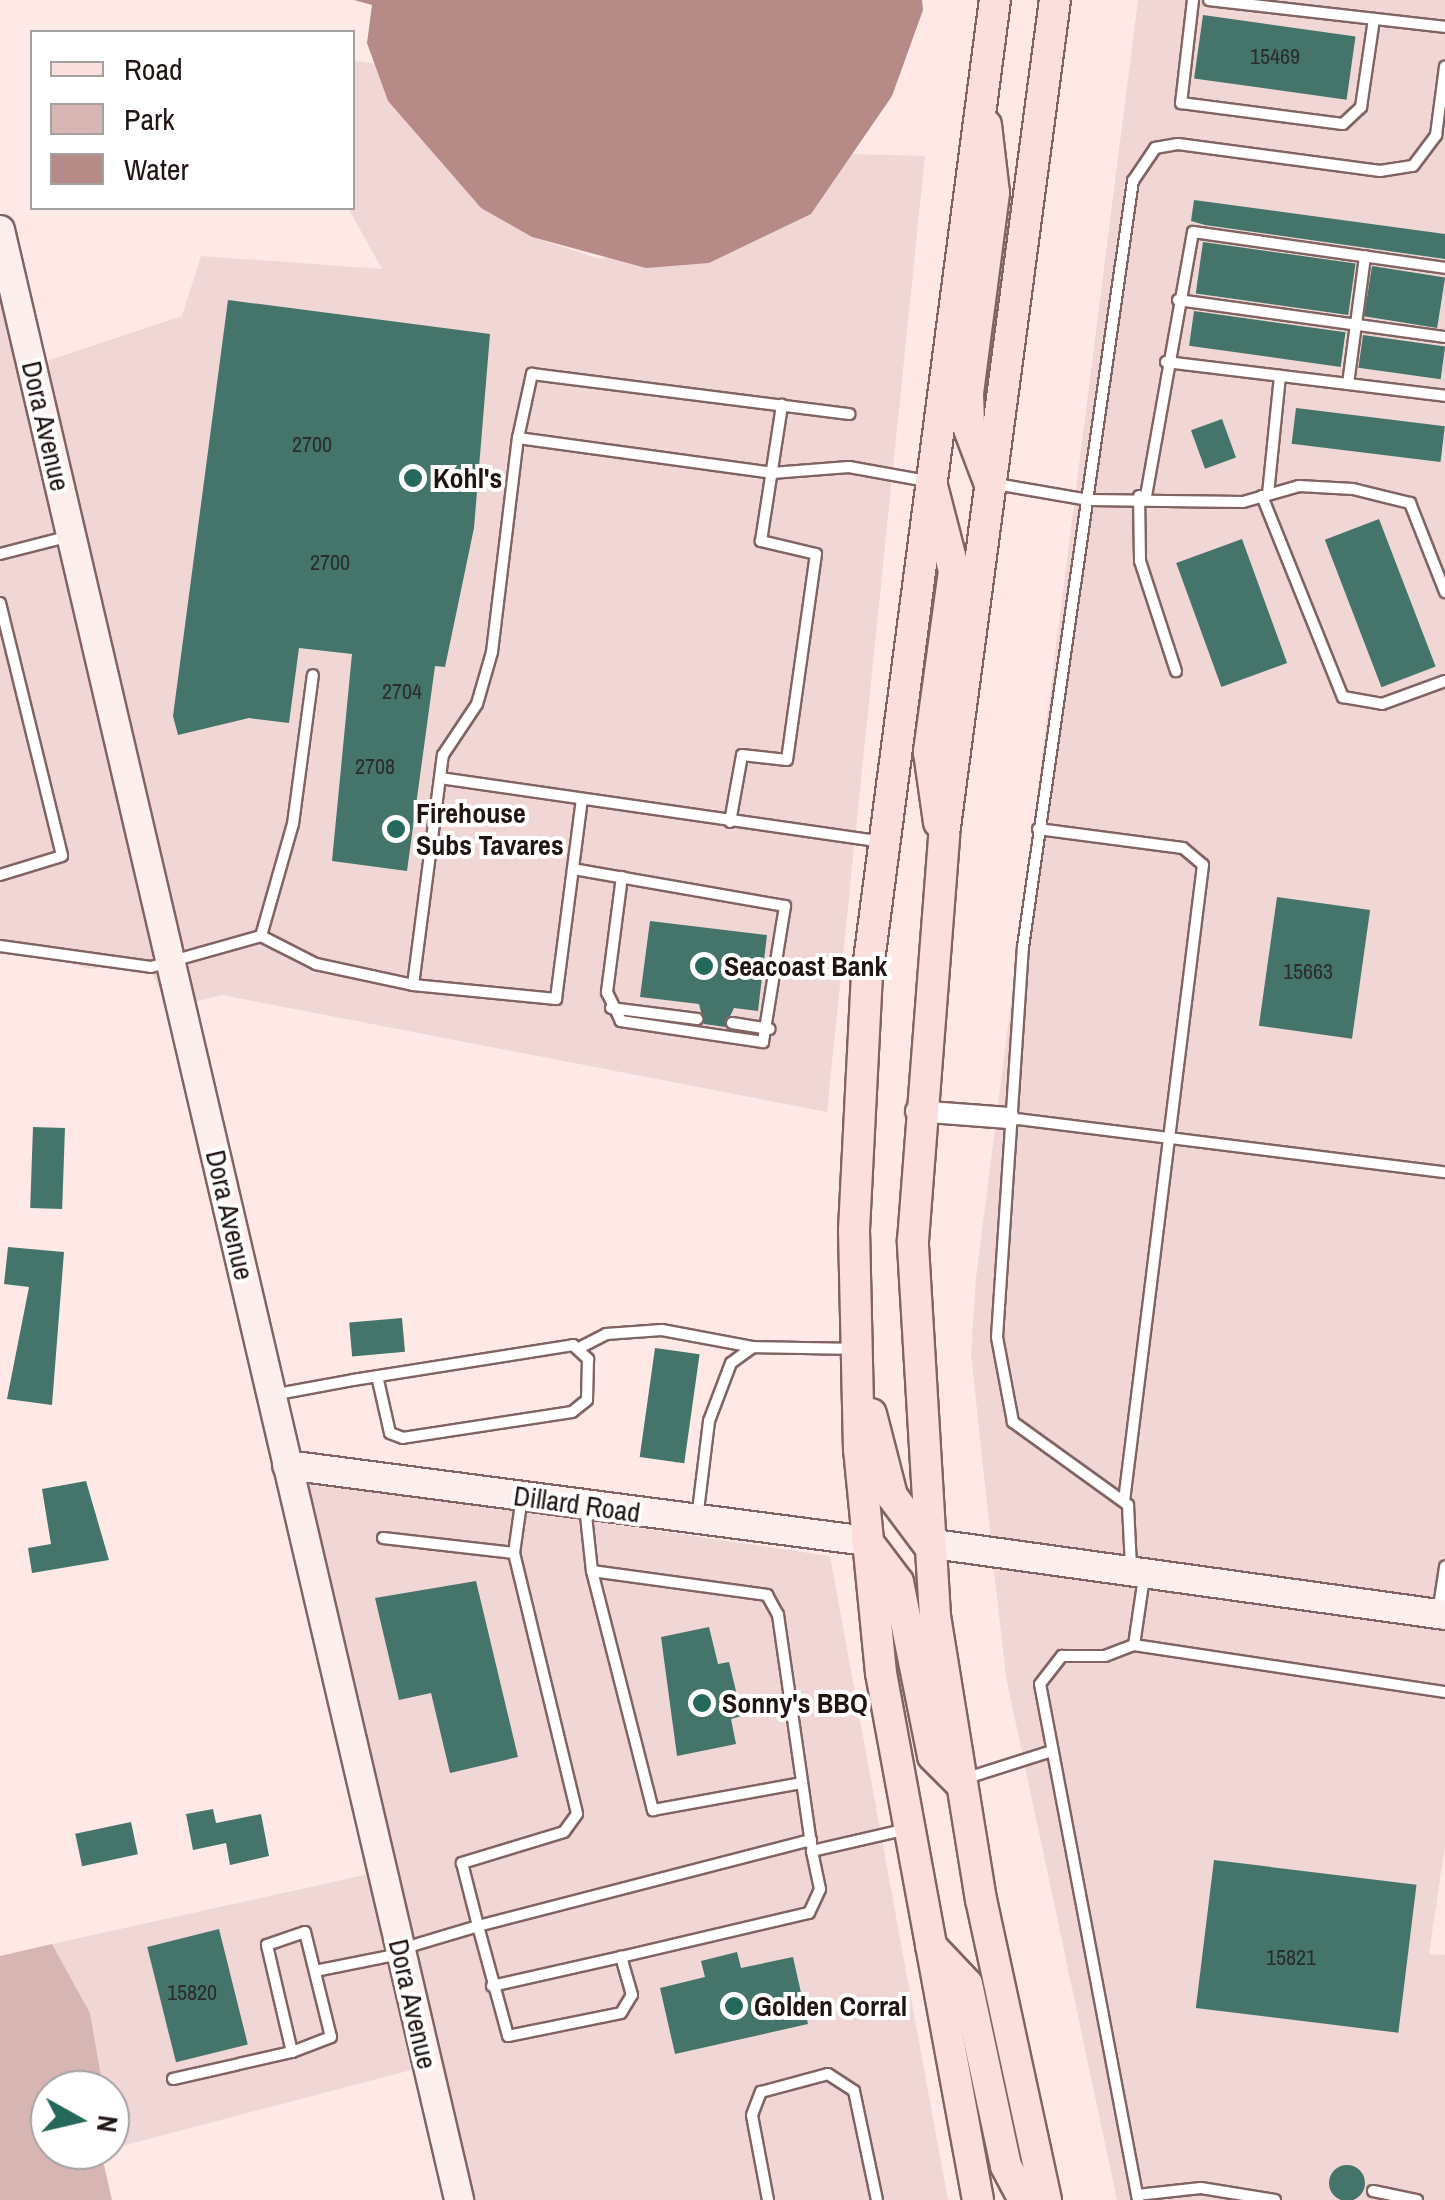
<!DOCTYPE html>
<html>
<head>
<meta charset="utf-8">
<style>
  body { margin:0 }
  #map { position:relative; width:1445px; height:2200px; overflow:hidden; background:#fee9e7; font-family:"Archivo Narrow",sans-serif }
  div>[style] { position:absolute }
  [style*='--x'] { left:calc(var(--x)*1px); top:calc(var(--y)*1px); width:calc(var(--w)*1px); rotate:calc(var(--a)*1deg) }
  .built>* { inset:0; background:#f0d7d5 }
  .green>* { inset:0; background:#d6b5b2 }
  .water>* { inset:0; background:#b68a87 }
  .building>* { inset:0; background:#45746a; transform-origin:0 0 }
  .round { border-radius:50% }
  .roads { filter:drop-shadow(2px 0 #816462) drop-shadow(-2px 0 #816462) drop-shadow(0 2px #816462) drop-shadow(0 -2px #816462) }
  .lane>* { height:10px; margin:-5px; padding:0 5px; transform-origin:5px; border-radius:5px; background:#fff }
  .street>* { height:20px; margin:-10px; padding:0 10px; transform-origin:10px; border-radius:10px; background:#fff }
  .secondary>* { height:28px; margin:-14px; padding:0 14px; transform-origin:14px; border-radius:14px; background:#fdefee }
  .primary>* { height:30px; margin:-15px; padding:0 15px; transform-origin:15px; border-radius:15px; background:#fbdfdd }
  .dots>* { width:28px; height:28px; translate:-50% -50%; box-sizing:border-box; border:5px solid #fff; border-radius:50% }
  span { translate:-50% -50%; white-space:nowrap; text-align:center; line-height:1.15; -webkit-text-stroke:8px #fff; paint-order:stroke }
  .number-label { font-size:22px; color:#2a2d2a }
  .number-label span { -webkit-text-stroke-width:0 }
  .street-label { font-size:28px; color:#211514 }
  .poi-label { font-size:28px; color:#211514; font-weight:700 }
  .left { translate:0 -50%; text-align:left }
  .legend { position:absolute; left:30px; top:30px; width:325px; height:180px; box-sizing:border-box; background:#fff; border:2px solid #a6a1a1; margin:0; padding:12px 18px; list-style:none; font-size:30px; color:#211514 }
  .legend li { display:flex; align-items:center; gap:20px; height:50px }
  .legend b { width:50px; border:2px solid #a6a1a1 }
  .north { position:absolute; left:30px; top:2070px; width:100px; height:100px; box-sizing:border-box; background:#fff; border:2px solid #a6a1a1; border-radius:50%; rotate:98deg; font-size:28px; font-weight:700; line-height:40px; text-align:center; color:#211514 }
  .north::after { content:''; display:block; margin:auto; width:35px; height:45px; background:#24695c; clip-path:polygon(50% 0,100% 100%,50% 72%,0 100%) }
</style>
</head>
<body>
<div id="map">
  <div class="built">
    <i style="clip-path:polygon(1138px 0,1445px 0,1445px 1603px,991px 1539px,971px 1355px,976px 1278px)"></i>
    <i style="clip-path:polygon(353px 60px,375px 64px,388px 101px,481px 208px,532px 237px,600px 259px,811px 214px,852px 154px,925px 156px,827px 1112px,222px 995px,193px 1002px,44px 362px,182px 316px,201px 256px,382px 269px,348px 208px)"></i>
    <i style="clip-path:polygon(0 288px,168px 1007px,147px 962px,89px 969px,0 941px)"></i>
    <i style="clip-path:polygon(304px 1479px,830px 1556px,948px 2200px,472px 2200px)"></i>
    <i style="clip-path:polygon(993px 1563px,1445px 1627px,1445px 1846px,1429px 1954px,1445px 1955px,1445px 2200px,1117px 2200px,1006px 1677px)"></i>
    <i style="clip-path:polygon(369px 1874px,415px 2069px,110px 2149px,110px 2090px,100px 2090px,90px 2013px,52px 1944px)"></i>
  </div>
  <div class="green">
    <i style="clip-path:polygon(52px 1944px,90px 2013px,102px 2082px,100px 2090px,50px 2090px,50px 2150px,101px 2152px,112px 2200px,0 2200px,0 1956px)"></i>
  </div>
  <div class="water">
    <i style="clip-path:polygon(354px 0,922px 0,923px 10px,892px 96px,811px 214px,709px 263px,646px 268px,532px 237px,481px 208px,388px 101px,367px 43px,372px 5px)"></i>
  </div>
  <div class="building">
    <i style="left:1203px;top:15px;width:154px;height:64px;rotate:8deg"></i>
    <i style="clip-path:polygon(1194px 200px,1445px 234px,1445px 259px,1205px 225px,1191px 221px)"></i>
    <i style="left:1203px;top:242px;width:154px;height:52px;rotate:8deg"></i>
    <i style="left:1372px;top:266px;width:74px;height:51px;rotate:9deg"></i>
    <i style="clip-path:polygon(228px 300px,490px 334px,474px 528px,445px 667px,435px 666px,407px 871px,332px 861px,352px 654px,299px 648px,289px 723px,249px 718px,178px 735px,173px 716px)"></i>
    <i style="left:1194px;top:311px;width:153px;height:35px;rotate:8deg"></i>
    <i style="left:1363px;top:335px;width:83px;height:33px;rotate:8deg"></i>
    <i style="left:1296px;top:408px;width:150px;height:36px;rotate:7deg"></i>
    <i style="left:1222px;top:419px;width:41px;height:33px;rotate:70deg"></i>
    <i style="left:1379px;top:519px;width:158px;height:58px;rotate:69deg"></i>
    <i style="left:1242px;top:539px;width:132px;height:70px;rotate:70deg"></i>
    <i style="left:1277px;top:897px;width:94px;height:130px;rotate:8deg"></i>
    <i style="clip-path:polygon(650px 921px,767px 935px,758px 1011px,734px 1008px,725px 1027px,704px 1024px,699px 1004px,640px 997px)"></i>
    <i style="left:33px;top:1127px;width:32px;height:81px;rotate:2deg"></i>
    <i style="clip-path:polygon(8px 1247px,64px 1252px,52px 1405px,7px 1399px,29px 1287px,4px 1284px)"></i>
    <i style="left:402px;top:1318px;width:34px;height:53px;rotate:85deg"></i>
    <i style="left:655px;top:1348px;width:45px;height:110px;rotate:8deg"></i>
    <i style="clip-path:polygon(86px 1481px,109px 1560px,32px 1573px,28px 1548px,51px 1544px,42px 1489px)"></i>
    <i style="clip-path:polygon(476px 1581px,518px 1757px,450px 1773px,431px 1693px,399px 1700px,375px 1598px)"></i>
    <i style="clip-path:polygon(709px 1627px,718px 1664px,729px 1662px,742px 1716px,731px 1719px,736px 1744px,677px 1756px,661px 1637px)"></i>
    <i style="clip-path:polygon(213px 1809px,216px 1823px,261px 1814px,269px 1856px,230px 1865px,226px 1843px,193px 1850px,186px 1814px)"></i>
    <i style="left:131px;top:1822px;width:33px;height:57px;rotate:78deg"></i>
    <i style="left:1214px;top:1860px;width:204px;height:149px;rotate:7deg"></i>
    <i style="left:219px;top:1929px;width:119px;height:74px;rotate:76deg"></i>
    <i style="clip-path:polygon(737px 1952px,741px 1968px,793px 1957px,808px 2024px,675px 2054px,660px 1988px,705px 1977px,701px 1961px)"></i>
    <i class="round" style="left:1329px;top:2165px;width:36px;height:36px"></i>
  </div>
  <div class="roads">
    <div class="lane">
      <i style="--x:1193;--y:0;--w:104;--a:96.6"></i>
      <i style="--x:1181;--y:103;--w:163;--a:7.4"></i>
      <i style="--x:1343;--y:124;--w:25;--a:-43"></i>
      <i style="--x:1361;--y:107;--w:89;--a:-81.6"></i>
      <i style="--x:1209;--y:0;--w:238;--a:6.5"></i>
      <i style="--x:1178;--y:300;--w:270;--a:7.9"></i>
      <i style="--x:1166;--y:362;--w:281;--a:6.9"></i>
      <i style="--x:1348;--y:384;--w:129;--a:-82.4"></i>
      <i style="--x:518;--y:438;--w:66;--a:-77.7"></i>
      <i style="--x:532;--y:374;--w:320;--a:7.2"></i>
      <i style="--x:996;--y:484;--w:94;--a:9.8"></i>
      <i style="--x:1089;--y:500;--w:154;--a:0.7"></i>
      <i style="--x:1243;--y:502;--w:58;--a:-15.9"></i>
      <i style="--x:1299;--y:486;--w:54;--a:3.2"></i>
      <i style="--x:1353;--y:489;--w:59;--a:13.8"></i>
      <i style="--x:1410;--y:503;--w:96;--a:68.5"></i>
      <i style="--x:1268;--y:494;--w:119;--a:-84.2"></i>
      <i style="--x:1139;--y:496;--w:65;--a:89.1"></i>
      <i style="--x:1140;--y:561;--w:116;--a:71.9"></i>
      <i style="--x:1146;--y:496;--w:268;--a:-79.9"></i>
      <i style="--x:1193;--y:232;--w:255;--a:8.1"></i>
      <i style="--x:1262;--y:496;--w:217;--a:68.1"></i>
      <i style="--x:1343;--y:697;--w:40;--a:10"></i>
      <i style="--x:1382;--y:704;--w:67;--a:-20.1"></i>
      <i style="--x:0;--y:554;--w:72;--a:-14.4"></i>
      <i style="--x:0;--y:603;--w:260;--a:76.2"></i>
      <i style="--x:62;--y:856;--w:65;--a:163"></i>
      <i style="--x:440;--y:778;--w:443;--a:8.2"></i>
      <i style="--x:730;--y:822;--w:68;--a:-79.8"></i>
      <i style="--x:742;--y:755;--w:45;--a:6.3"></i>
      <i style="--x:787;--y:760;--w:208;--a:-82"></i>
      <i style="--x:816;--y:554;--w:57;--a:-166.7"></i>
      <i style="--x:761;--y:541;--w:138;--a:-81.2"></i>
      <i style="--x:1038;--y:829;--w:146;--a:7.5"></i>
      <i style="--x:1183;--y:848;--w:26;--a:40"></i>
      <i style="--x:1203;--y:865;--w:641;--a:97.08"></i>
      <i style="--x:573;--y:869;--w:215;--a:9.9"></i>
      <i style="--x:785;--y:906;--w:138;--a:99.2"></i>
      <i style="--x:763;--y:1042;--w:144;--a:-171.6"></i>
      <i style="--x:621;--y:1021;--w:32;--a:-116"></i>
      <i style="--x:607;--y:992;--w:116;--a:-82.6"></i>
      <i style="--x:261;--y:936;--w:116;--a:-74.1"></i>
      <i style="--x:293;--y:824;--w:150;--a:-82.4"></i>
      <i style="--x:0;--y:946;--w:152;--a:7.9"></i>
      <i style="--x:151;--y:967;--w:114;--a:-15.7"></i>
      <i style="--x:261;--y:936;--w:62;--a:27"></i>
      <i style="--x:316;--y:964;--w:99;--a:12.2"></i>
      <i style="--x:413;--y:985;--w:232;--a:-82.6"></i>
      <i style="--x:443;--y:755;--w:61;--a:-56.3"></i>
      <i style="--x:477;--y:704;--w:54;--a:-73.9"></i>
      <i style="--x:492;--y:652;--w:216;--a:-83.1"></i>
      <i style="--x:518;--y:438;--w:256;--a:7.8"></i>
      <i style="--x:772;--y:473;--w:77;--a:-4.5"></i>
      <i style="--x:849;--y:467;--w:79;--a:10.2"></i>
      <i style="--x:413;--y:985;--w:144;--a:5.6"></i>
      <i style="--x:556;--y:999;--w:201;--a:-82.6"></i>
      <i style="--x:611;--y:1008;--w:87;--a:7.3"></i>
      <i style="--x:732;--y:1023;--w:38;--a:9"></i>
      <i style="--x:1009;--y:1118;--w:439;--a:7.1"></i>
      <i style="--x:581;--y:1347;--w:28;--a:-27"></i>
      <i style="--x:606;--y:1334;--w:56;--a:-4.1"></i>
      <i style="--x:662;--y:1330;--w:93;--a:10.6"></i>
      <i style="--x:272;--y:1395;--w:82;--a:-10.5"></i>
      <i style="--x:353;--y:1380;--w:223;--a:-9"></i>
      <i style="--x:573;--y:1345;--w:21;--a:43"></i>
      <i style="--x:588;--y:1359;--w:41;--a:91.4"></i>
      <i style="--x:587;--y:1400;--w:19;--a:141"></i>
      <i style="--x:572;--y:1412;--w:171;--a:171.3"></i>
      <i style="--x:403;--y:1438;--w:14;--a:-159"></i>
      <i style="--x:390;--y:1433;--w:58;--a:-102.8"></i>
      <i style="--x:585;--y:1506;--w:65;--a:83.9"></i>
      <i style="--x:592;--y:1571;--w:177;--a:7.8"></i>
      <i style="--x:767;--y:1595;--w:23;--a:61"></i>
      <i style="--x:778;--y:1615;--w:232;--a:81.8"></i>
      <i style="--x:697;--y:1519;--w:99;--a:-83"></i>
      <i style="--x:709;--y:1421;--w:62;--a:-69.2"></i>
      <i style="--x:731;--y:1363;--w:27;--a:-36"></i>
      <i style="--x:753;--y:1347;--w:100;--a:1.1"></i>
      <i style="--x:383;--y:1538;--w:132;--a:6.5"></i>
      <i style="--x:514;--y:1553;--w:57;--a:-81.9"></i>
      <i style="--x:514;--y:1553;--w:268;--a:76.4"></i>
      <i style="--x:577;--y:1814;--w:22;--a:126"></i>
      <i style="--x:564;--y:1832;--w:107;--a:163.1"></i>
      <i style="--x:462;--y:1863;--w:65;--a:75.7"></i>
      <i style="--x:478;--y:1926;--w:344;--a:-14.5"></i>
      <i style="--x:1131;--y:1567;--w:62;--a:-92.8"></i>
      <i style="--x:1128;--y:1505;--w:142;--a:-144.2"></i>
      <i style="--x:1013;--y:1422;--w:86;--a:-100.7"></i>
      <i style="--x:997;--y:1337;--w:391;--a:-86.2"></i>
      <i style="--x:1023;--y:947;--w:774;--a:-81.83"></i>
      <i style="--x:1133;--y:181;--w:40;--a:-56"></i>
      <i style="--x:1155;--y:148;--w:23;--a:-10"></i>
      <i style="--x:1178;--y:144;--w:204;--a:7.6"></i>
      <i style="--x:1380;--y:171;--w:33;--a:-9"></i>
      <i style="--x:1413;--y:166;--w:39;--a:-53"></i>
      <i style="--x:1436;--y:135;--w:69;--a:-82.5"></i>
      <i style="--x:592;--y:1571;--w:247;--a:75.7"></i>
      <i style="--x:653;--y:1810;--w:151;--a:-10.3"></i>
      <i style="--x:1438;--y:1613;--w:47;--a:-81.3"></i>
      <i style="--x:1134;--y:1645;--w:315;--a:8.6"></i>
      <i style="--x:967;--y:1778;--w:89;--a:-17.6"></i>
      <i style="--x:305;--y:1932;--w:108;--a:76.1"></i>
      <i style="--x:331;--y:2037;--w:42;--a:159"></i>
      <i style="--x:292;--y:2052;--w:110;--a:-103.2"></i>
      <i style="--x:267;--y:1945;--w:40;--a:-18.9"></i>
      <i style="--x:401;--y:1949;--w:80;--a:-16.6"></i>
      <i style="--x:478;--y:1926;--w:114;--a:74.7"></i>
      <i style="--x:508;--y:2036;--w:115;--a:-11.5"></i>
      <i style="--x:621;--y:2013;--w:21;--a:-59"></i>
      <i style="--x:632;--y:1995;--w:40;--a:-106"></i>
      <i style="--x:621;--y:1957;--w:193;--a:-13.2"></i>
      <i style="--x:809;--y:1913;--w:26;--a:-65"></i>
      <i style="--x:820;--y:1889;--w:39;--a:-102"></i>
      <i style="--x:812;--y:1851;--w:98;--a:-13"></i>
      <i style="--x:320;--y:1970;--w:82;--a:-11.3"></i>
      <i style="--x:492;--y:1986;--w:132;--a:-12.7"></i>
      <i style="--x:173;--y:2079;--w:122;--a:-12.8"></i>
      <i style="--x:1373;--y:2191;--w:45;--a:11.6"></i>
      <i style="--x:1137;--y:2195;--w:64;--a:-6.2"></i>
      <i style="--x:1201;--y:2188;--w:75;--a:9.2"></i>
      <i style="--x:768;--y:2200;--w:86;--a:-100.7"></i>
      <i style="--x:752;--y:2115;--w:25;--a:-69"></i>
      <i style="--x:761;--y:2092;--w:69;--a:-15"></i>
      <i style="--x:828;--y:2074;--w:31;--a:33"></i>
      <i style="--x:854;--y:2091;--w:111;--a:78.1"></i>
      <i style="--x:1138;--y:2200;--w:525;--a:-100.75"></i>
      <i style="--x:1040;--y:1684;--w:36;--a:-52"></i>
      <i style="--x:1062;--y:1656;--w:43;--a:0"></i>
      <i style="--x:1105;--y:1656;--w:31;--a:-21"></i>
      <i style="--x:1134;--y:1645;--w:69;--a:-81.6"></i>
    </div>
    <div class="street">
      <i style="--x:916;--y:1111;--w:93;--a:4.3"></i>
    </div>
    <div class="secondary">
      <i style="--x:0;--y:230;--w:2023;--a:76.88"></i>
      <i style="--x:287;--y:1465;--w:585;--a:7.47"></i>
      <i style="--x:927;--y:1543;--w:523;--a:7.91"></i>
    </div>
    <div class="primary">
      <i style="--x:986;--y:125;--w:68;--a:83.3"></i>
      <i style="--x:994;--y:193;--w:203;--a:97.4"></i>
      <i style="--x:968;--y:394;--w:35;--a:88"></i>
      <i style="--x:969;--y:429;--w:57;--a:69.3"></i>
      <i style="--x:931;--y:482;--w:92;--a:75.5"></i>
      <i style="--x:954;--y:571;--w:183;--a:97.9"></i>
      <i style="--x:929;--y:752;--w:71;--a:81.9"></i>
      <i style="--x:871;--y:1414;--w:85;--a:75.6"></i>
      <i style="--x:892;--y:1496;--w:59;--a:53.3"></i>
      <i style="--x:867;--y:1541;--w:51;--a:52.9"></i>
      <i style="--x:898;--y:1582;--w:177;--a:78.6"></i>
      <i style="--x:933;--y:1756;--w:35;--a:45"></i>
      <i style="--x:931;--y:1946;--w:52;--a:46.5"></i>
      <i style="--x:967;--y:1984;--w:186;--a:77.9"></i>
      <i style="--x:1006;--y:2166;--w:38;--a:62"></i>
      <i style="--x:978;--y:2200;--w:536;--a:-100.43"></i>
      <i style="--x:881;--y:1673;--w:224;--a:-95.6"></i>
      <i style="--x:859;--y:1450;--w:220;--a:-91.3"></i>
      <i style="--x:854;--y:1230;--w:254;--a:-87.1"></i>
      <i style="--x:867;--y:976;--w:984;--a:-82.53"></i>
      <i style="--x:1046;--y:2200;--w:307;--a:-102.2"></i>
      <i style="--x:981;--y:1900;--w:288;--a:-99.2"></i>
      <i style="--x:935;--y:1616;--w:376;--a:-93.4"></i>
      <i style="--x:913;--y:1241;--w:408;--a:-85.6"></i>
      <i style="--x:944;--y:834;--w:841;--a:-82.42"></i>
    </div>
  </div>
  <div class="dots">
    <i style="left:413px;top:478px;background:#24695c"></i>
    <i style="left:396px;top:829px;background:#24695c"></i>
    <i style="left:704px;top:966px;background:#24695c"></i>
    <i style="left:702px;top:1703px;background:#24695c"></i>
    <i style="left:734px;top:2006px;background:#24695c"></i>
  </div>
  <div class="number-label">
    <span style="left:1275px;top:57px">15469</span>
    <span style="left:312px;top:445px">2700</span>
    <span style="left:330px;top:563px">2700</span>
    <span style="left:402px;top:692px">2704</span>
    <span style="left:375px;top:767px">2708</span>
    <span style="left:1308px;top:972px">15663</span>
    <span style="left:1291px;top:1958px">15821</span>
    <span style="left:192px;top:1993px">15820</span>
  </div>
  <div class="street-label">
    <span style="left:46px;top:426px;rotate:77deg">Dora Avenue</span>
    <span style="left:230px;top:1215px;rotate:77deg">Dora Avenue</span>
    <span style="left:577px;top:1504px;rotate:8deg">Dillard Road</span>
    <span style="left:413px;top:2004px;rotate:77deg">Dora Avenue</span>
  </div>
  <div class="poi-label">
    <span class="left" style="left:433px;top:478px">Kohl's</span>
    <span class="left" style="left:416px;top:829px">Firehouse<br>Subs Tavares</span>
    <span class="left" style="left:724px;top:966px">Seacoast Bank</span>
    <span class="left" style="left:722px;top:1703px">Sonny's BBQ</span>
    <span class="left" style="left:754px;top:2006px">Golden Corral</span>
  </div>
  <ul class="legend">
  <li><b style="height:12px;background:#fbdfdd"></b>Road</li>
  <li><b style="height:28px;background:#d6b5b2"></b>Park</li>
  <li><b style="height:28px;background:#b68a87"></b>Water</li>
  </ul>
  <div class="north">N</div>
</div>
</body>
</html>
